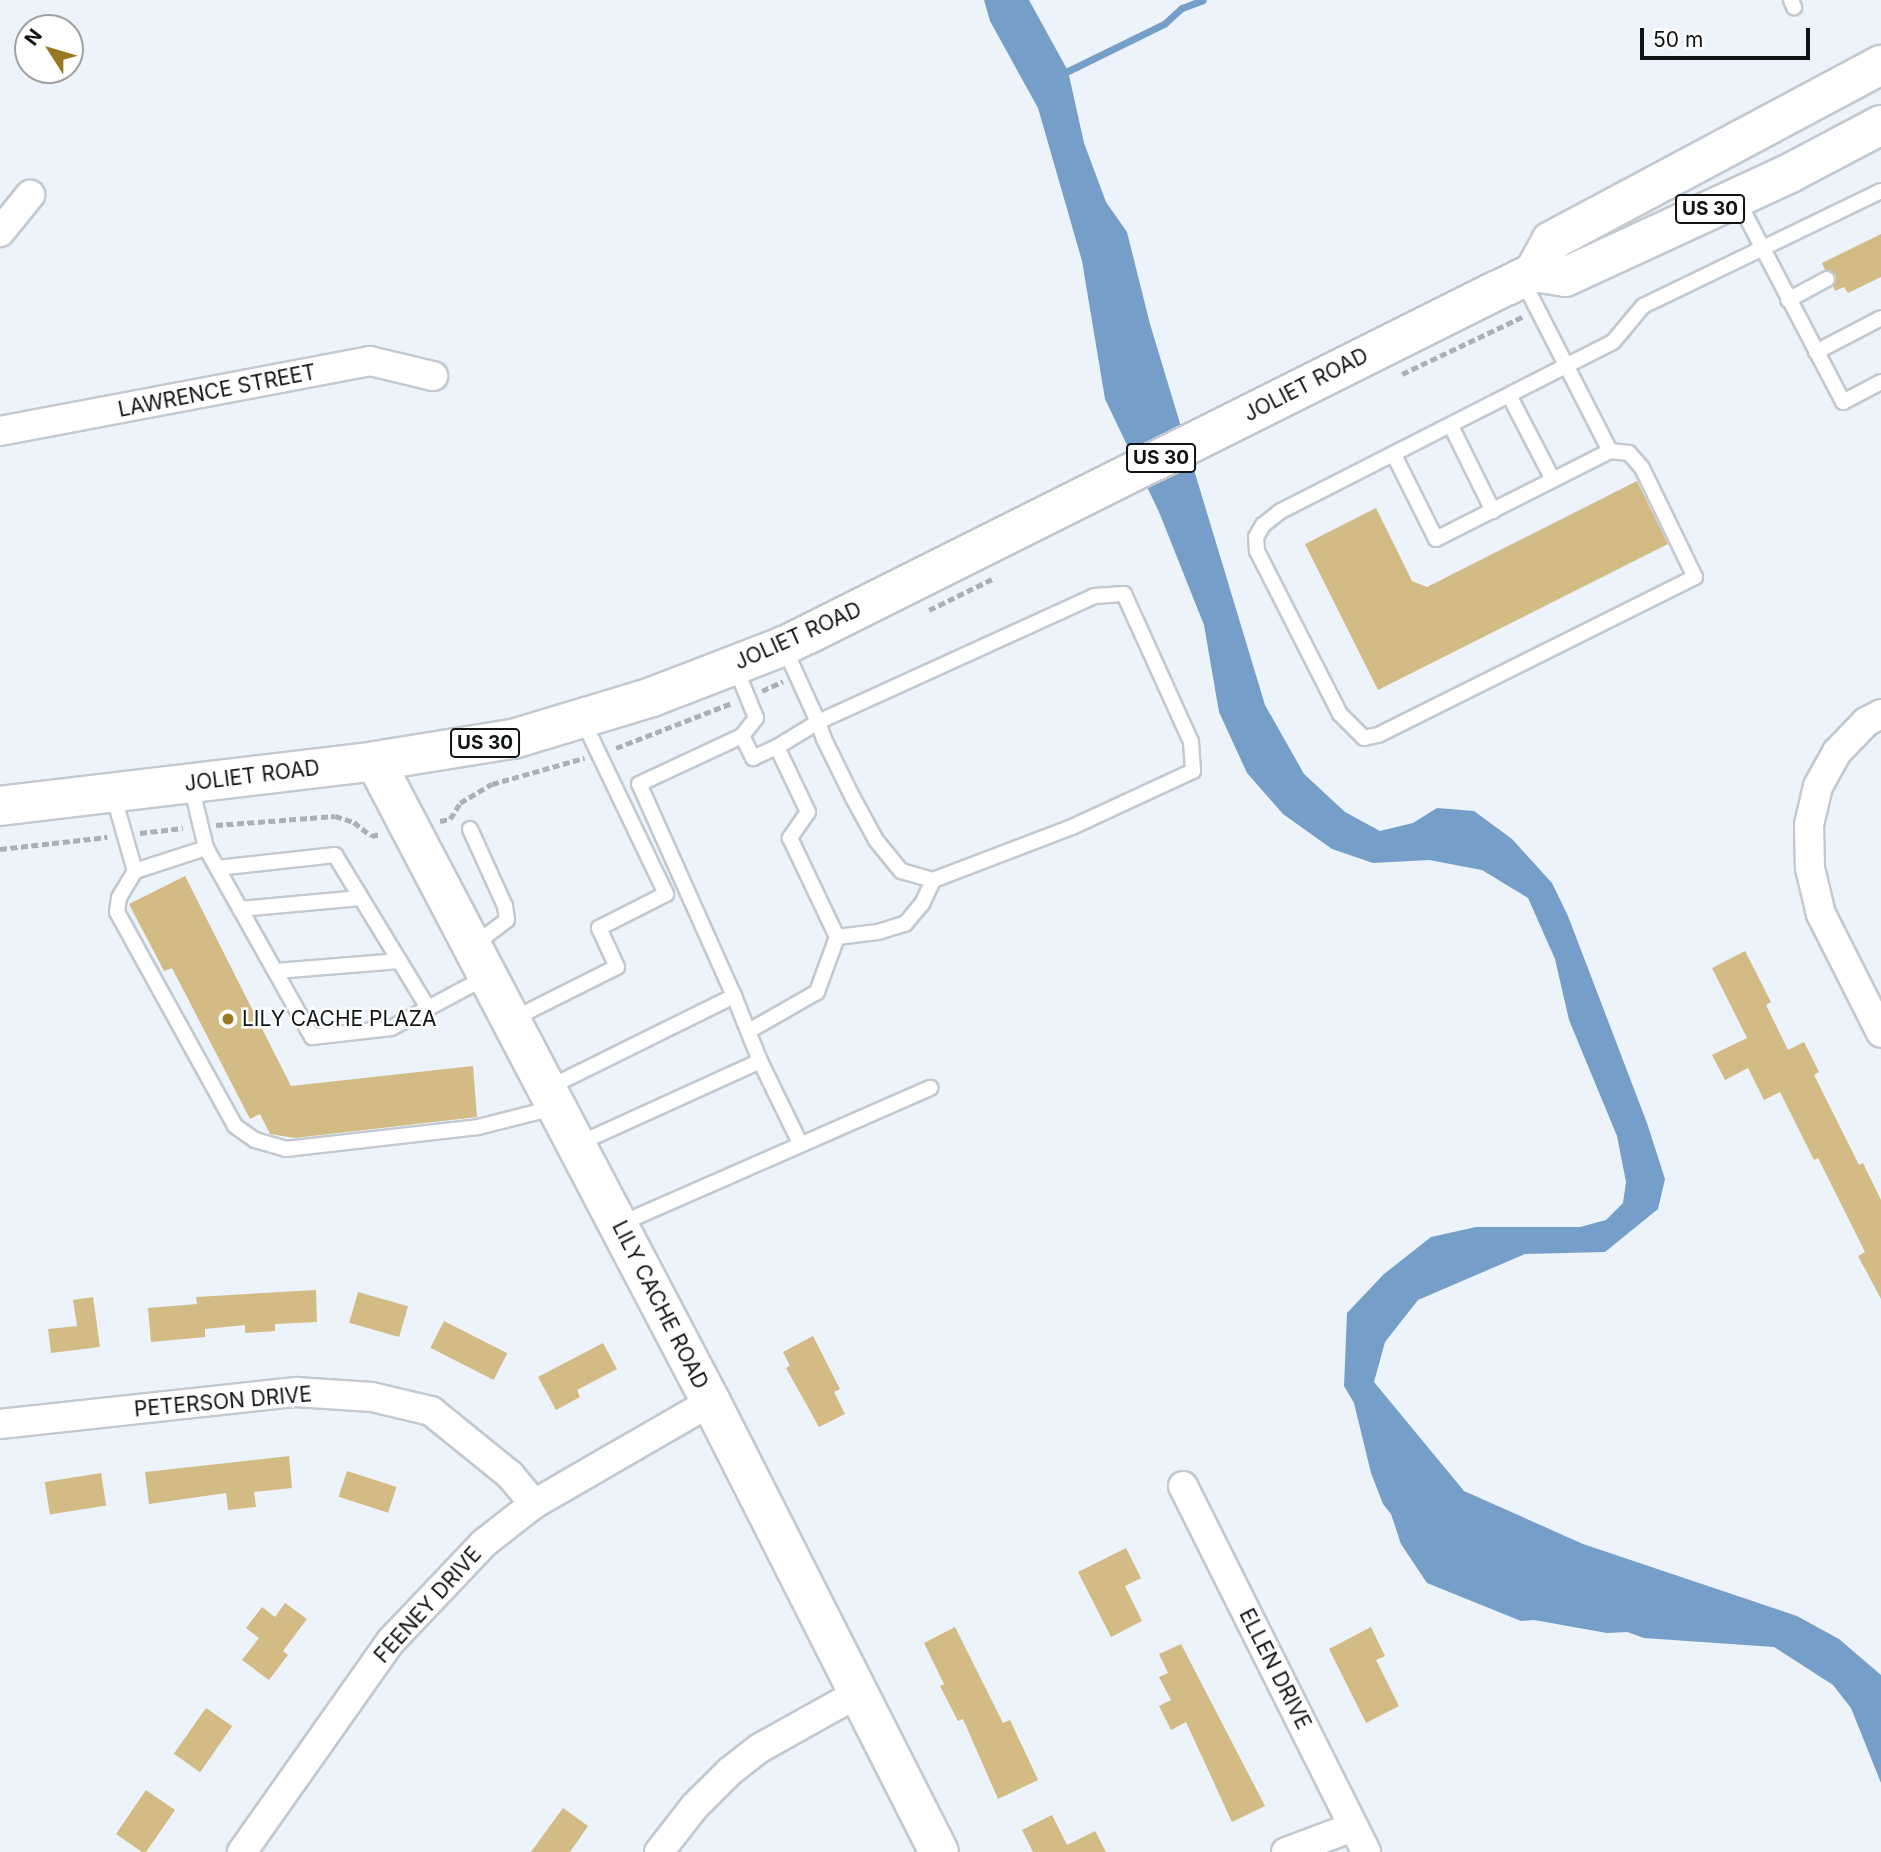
<!DOCTYPE html>
<html>
<head>
<meta charset="utf-8">
<style>
  body { margin:0 }
  #map { position:relative; width:1881px; height:1852px; overflow:hidden; background:#ecf3fa; font-family:Inter,sans-serif }
  div>[style] { position:absolute }
  [style*='--x'] { left:calc(var(--x)*1px); top:calc(var(--y)*1px); width:calc(var(--w)*1px); rotate:calc(var(--a)*1deg) }
  .water>* { inset:0; background:#759fc8 }
  .stream>* { height:7px; margin:-3.5px; padding:0 3.5px; transform-origin:3.5px; border-radius:3.5px; background:#759fc8 }
  .building>* { inset:0; background:#d3bb85; transform-origin:0 0 }
  .path>* { height:4.5px; margin-top:-2.25px; transform-origin:0; background:repeating-linear-gradient(90deg,#aab0b5 0 7px,transparent 0 10.5px) }
  .roads { filter:drop-shadow(2px 0 #c2c9d0) drop-shadow(-2px 0 #c2c9d0) drop-shadow(0 2px #c2c9d0) drop-shadow(0 -2px #c2c9d0) }
  .lane>* { height:14px; margin:-7px; padding:0 7px; transform-origin:7px; border-radius:7px; background:#fff }
  .street>* { height:28px; margin:-14px; padding:0 14px; transform-origin:14px; border-radius:14px; background:#fff }
  .secondary>* { height:38px; margin:-19px; padding:0 19px; transform-origin:19px; border-radius:19px; background:#fff }
  .primary>* { height:38px; margin:-19px; padding:0 19px; transform-origin:19px; border-radius:19px; background:#fff }
  .dots>* { width:19px; height:19px; translate:-50% -50%; box-sizing:border-box; border:4px solid #fff; border-radius:50% }
  span { translate:-50% -50%; white-space:nowrap; text-align:center; line-height:1.15; -webkit-text-stroke:5px #fff; paint-order:stroke }
  .shield-label span { padding:2px 5px; background:#fff; border:2px solid; border-radius:5px; -webkit-text-stroke-width:0 }
  .shield-label { font-size:19px; color:#101315; font-weight:700 }
  .street-label { font-size:21px; color:#101315 }
  .poi-label { font-size:21px; color:#101315 }
  .left { translate:0 -50%; text-align:left }
  .north { position:absolute; left:14px; top:14px; width:70px; height:70px; box-sizing:border-box; background:#fff; border:2px solid #9fa1a1; border-radius:50%; rotate:307deg; font-size:19px; font-weight:700; line-height:28px; text-align:center; color:#101315 }
  .north::after { content:''; display:block; margin:auto; width:24px; height:32px; background:#987821; clip-path:polygon(50% 0,100% 100%,50% 72%,0 100%) }
  .scale { position:absolute; left:1640px; top:28px; width:170px; height:32px; box-sizing:border-box; border:4px solid #101315; border-top:0; padding-left:9px; font-size:21px; line-height:24px; white-space:nowrap; color:#101315; -webkit-text-stroke:5px #fff; paint-order:stroke }
</style>
</head>
<body>
<div id="map">
  <div class="water">
    <i style="clip-path:polygon(984px 0,1029px 0,1068px 71px,1084px 143px,1106px 202px,1127px 232px,1150px 324px,1265px 705px,1304px 774px,1345px 812px,1380px 831px,1413px 823px,1437px 808px,1474px 811px,1512px 839px,1552px 883px,1568px 916px,1647px 1123px,1665px 1179px,1658px 1209px,1605px 1252px,1525px 1254px,1418px 1300px,1385px 1342px,1374px 1382px,1464px 1491px,1583px 1544px,1797px 1616px,1839px 1639px,1881px 1675px,1881px 1783px,1851px 1708px,1833px 1685px,1774px 1647px,1644px 1638px,1627px 1632px,1607px 1633px,1534px 1620px,1521px 1621px,1427px 1583px,1401px 1544px,1391px 1514px,1383px 1504px,1371px 1473px,1354px 1403px,1344px 1386px,1347px 1313px,1384px 1274px,1431px 1237px,1476px 1227px,1580px 1227px,1606px 1220px,1623px 1203px,1626px 1182px,1617px 1136px,1569px 1020px,1555px 959px,1528px 898px,1482px 870px,1429px 860px,1373px 863px,1332px 849px,1283px 814px,1247px 773px,1219px 712px,1204px 625px,1159px 512px,1105px 399px,1082px 261px,1038px 108px,990px 21px)"></i>
  </div>
  <div class="stream">
    <i style="--x:1068;--y:71;--w:107;--a:-26.1"></i>
    <i style="--x:1164;--y:24;--w:24;--a:-42"></i>
    <i style="--x:1182;--y:8;--w:22;--a:-21"></i>
  </div>
  <div class="building">
    <i style="clip-path:polygon(1881px 234px,1881px 277px,1848px 293px,1844px 287px,1835px 291px,1833px 286px,1836px 275px,1825px 270px,1822px 263px)"></i>
    <i style="clip-path:polygon(1637px 481px,1668px 544px,1378px 690px,1305px 544px,1376px 508px,1412px 581px,1427px 587px)"></i>
    <i style="clip-path:polygon(185px 876px,291px 1086px,473px 1066px,477px 1117px,295px 1138px,270px 1134px,260px 1114px,250px 1119px,172px 968px,164px 971px,129px 904px)"></i>
    <i style="clip-path:polygon(1745px 951px,1771px 1002px,1766px 1005px,1788px 1050px,1804px 1042px,1819px 1072px,1814px 1075px,1859px 1165px,1863px 1163px,1881px 1200px,1881px 1299px,1858px 1256px,1865px 1252px,1818px 1158px,1814px 1160px,1780px 1092px,1764px 1100px,1748px 1068px,1725px 1080px,1712px 1055px,1747px 1038px,1712px 968px)"></i>
    <i style="clip-path:polygon(316px 1290px,317px 1322px,275px 1324px,275px 1331px,245px 1333px,245px 1325px,205px 1329px,205px 1337px,151px 1342px,148px 1308px,197px 1304px,196px 1297px)"></i>
    <i style="left:358px;top:1292px;width:52px;height:32px;rotate:16deg"></i>
    <i style="clip-path:polygon(93px 1297px,100px 1347px,51px 1353px,48px 1329px,77px 1326px,73px 1300px)"></i>
    <i style="left:444px;top:1321px;width:71px;height:30px;rotate:27deg"></i>
    <i style="clip-path:polygon(813px 1336px,840px 1389px,834px 1392px,845px 1414px,819px 1427px,786px 1368px,790px 1366px,783px 1352px)"></i>
    <i style="clip-path:polygon(603px 1343px,617px 1369px,577px 1390px,580px 1397px,556px 1410px,538px 1377px)"></i>
    <i style="clip-path:polygon(289px 1456px,292px 1488px,254px 1492px,256px 1507px,228px 1510px,226px 1493px,149px 1504px,145px 1472px)"></i>
    <i style="left:347px;top:1471px;width:52px;height:27px;rotate:18deg"></i>
    <i style="left:101px;top:1473px;width:33px;height:57px;rotate:81deg"></i>
    <i style="clip-path:polygon(1126px 1548px,1141px 1578px,1125px 1586px,1142px 1621px,1111px 1637px,1078px 1572px)"></i>
    <i style="clip-path:polygon(285px 1603px,307px 1619px,283px 1651px,288px 1655px,269px 1680px,242px 1660px,259px 1638px,246px 1628px,262px 1607px,275px 1617px)"></i>
    <i style="clip-path:polygon(955px 1627px,1003px 1723px,1010px 1720px,1038px 1780px,998px 1799px,963px 1719px,958px 1721px,940px 1686px,944px 1684px,924px 1643px)"></i>
    <i style="clip-path:polygon(1371px 1627px,1385px 1656px,1376px 1660px,1399px 1706px,1366px 1723px,1329px 1649px)"></i>
    <i style="clip-path:polygon(1181px 1644px,1265px 1806px,1232px 1822px,1186px 1722px,1171px 1730px,1159px 1706px,1171px 1700px,1159px 1677px,1168px 1673px,1159px 1654px)"></i>
    <i style="left:206px;top:1708px;width:32px;height:56px;rotate:35deg"></i>
    <i style="clip-path:polygon(146px 1790px,175px 1810px,146px 1852px,142px 1852px,116px 1834px)"></i>
    <i style="clip-path:polygon(563px 1808px,588px 1826px,570px 1852px,531px 1852px)"></i>
    <i style="clip-path:polygon(1052px 1815px,1067px 1845px,1095px 1831px,1106px 1852px,1033px 1852px,1022px 1830px)"></i>
  </div>
  <div class="path">
    <i style="--x:1402;--y:374;--w:135;--a:-25.4"></i>
    <i style="--x:929;--y:610;--w:72;--a:-26.2"></i>
    <i style="--x:762;--y:691;--w:23;--a:-25"></i>
    <i style="--x:616;--y:748;--w:124;--a:-21.2"></i>
    <i style="--x:440;--y:821;--w:10;--a:-11"></i>
    <i style="--x:450;--y:819;--w:19;--a:-58"></i>
    <i style="--x:460;--y:803;--w:37;--a:-31"></i>
    <i style="--x:492;--y:784;--w:96;--a:-15.8"></i>
    <i style="--x:216;--y:825;--w:119;--a:-4.3"></i>
    <i style="--x:335;--y:816;--w:20;--a:18"></i>
    <i style="--x:354;--y:822;--w:22;--a:39"></i>
    <i style="--x:371;--y:836;--w:9;--a:-13"></i>
    <i style="--x:140;--y:833;--w:43;--a:-6.6"></i>
    <i style="--x:0;--y:849;--w:108;--a:-6.4"></i>
  </div>
  <div class="roads">
    <div class="lane">
      <i style="--x:1791;--y:0;--w:8;--a:67"></i>
      <i style="--x:1737;--y:199;--w:229;--a:62.4"></i>
      <i style="--x:1843;--y:402;--w:43;--a:-27.8"></i>
      <i style="--x:1523;--y:281;--w:191;--a:62.9"></i>
      <i style="--x:1788;--y:300;--w:44;--a:-28.3"></i>
      <i style="--x:1816;--y:352;--w:73;--a:-27.6"></i>
      <i style="--x:1510;--y:397;--w:93;--a:62.6"></i>
      <i style="--x:1451;--y:426;--w:95;--a:63.7"></i>
      <i style="--x:1394;--y:455;--w:94;--a:63.4"></i>
      <i style="--x:1436;--y:539;--w:195;--a:-26.8"></i>
      <i style="--x:1610;--y:451;--w:19;--a:6"></i>
      <i style="--x:1629;--y:453;--w:20;--a:49"></i>
      <i style="--x:1642;--y:468;--w:121;--a:64.1"></i>
      <i style="--x:1695;--y:577;--w:354;--a:153.5"></i>
      <i style="--x:1378;--y:735;--w:14;--a:168"></i>
      <i style="--x:1364;--y:738;--w:34;--a:-135"></i>
      <i style="--x:1340;--y:714;--w:183;--a:-117"></i>
      <i style="--x:1257;--y:551;--w:14;--a:-94"></i>
      <i style="--x:1256;--y:537;--w:14;--a:-60"></i>
      <i style="--x:1263;--y:525;--w:23;--a:-38"></i>
      <i style="--x:1281;--y:511;--w:373;--a:-27"></i>
      <i style="--x:1613;--y:342;--w:47;--a:-50.2"></i>
      <i style="--x:1643;--y:306;--w:264;--a:-25.8"></i>
      <i style="--x:735;--y:666;--w:56;--a:68"></i>
      <i style="--x:756;--y:718;--w:23;--a:128"></i>
      <i style="--x:777;--y:747;--w:48;--a:-31.4"></i>
      <i style="--x:818;--y:722;--w:303;--a:-24.5"></i>
      <i style="--x:1094;--y:596;--w:30;--a:-4"></i>
      <i style="--x:1124;--y:594;--w:162;--a:65.6"></i>
      <i style="--x:1191;--y:742;--w:29;--a:86"></i>
      <i style="--x:1193;--y:771;--w:133;--a:155.2"></i>
      <i style="--x:1072;--y:827;--w:149;--a:159.1"></i>
      <i style="--x:933;--y:880;--w:33;--a:-164"></i>
      <i style="--x:901;--y:871;--w:40;--a:-129"></i>
      <i style="--x:876;--y:840;--w:48;--a:-118.7"></i>
      <i style="--x:853;--y:798;--w:66;--a:-116.2"></i>
      <i style="--x:824;--y:739;--w:18;--a:-109"></i>
      <i style="--x:818;--y:722;--w:82;--a:-114.4"></i>
      <i style="--x:191;--y:785;--w:65;--a:76.6"></i>
      <i style="--x:206;--y:848;--w:217;--a:60.7"></i>
      <i style="--x:312;--y:1037;--w:80;--a:-6.5"></i>
      <i style="--x:391;--y:1028;--w:108;--a:-28.2"></i>
      <i style="--x:113;--y:794;--w:80;--a:74.1"></i>
      <i style="--x:135;--y:871;--w:31;--a:121"></i>
      <i style="--x:119;--y:898;--w:14;--a:98"></i>
      <i style="--x:117;--y:912;--w:244;--a:61.1"></i>
      <i style="--x:235;--y:1126;--w:24;--a:35"></i>
      <i style="--x:255;--y:1140;--w:32;--a:16"></i>
      <i style="--x:286;--y:1149;--w:193;--a:-6.5"></i>
      <i style="--x:478;--y:1127;--w:77;--a:-14.2"></i>
      <i style="--x:470;--y:829;--w:85;--a:65.6"></i>
      <i style="--x:505;--y:906;--w:14;--a:82"></i>
      <i style="--x:507;--y:920;--w:41;--a:142.9"></i>
      <i style="--x:217;--y:868;--w:119;--a:-6.3"></i>
      <i style="--x:335;--y:855;--w:179;--a:58.7"></i>
      <i style="--x:135;--y:871;--w:75;--a:-17.9"></i>
      <i style="--x:240;--y:909;--w:121;--a:-5.2"></i>
      <i style="--x:837;--y:937;--w:41;--a:-7"></i>
      <i style="--x:878;--y:932;--w:28;--a:-17"></i>
      <i style="--x:905;--y:924;--w:26;--a:-50"></i>
      <i style="--x:922;--y:904;--w:26;--a:-65"></i>
      <i style="--x:276;--y:971;--w:124;--a:-4.6"></i>
      <i style="--x:734;--y:996;--w:232;--a:-114.1"></i>
      <i style="--x:639;--y:784;--w:114;--a:-25"></i>
      <i style="--x:742;--y:736;--w:25;--a:63"></i>
      <i style="--x:753;--y:758;--w:26;--a:-25"></i>
      <i style="--x:777;--y:747;--w:72;--a:64.5"></i>
      <i style="--x:808;--y:812;--w:32;--a:125"></i>
      <i style="--x:790;--y:838;--w:110;--a:64.6"></i>
      <i style="--x:837;--y:937;--w:59;--a:110"></i>
      <i style="--x:817;--y:992;--w:78;--a:150.2"></i>
      <i style="--x:513;--y:1019;--w:116;--a:-26.6"></i>
      <i style="--x:617;--y:967;--w:43;--a:-114.8"></i>
      <i style="--x:599;--y:928;--w:75;--a:-26.9"></i>
      <i style="--x:666;--y:894;--w:194;--a:-115.6"></i>
      <i style="--x:548;--y:1088;--w:208;--a:-26.3"></i>
      <i style="--x:734;--y:996;--w:70;--a:68.2"></i>
      <i style="--x:760;--y:1061;--w:93;--a:64"></i>
      <i style="--x:578;--y:1144;--w:200;--a:-24.5"></i>
      <i style="--x:620;--y:1224;--w:339;--a:-23.7"></i>
    </div>
    <div class="street">
      <i style="--x:0;--y:232;--w:48;--a:-51"></i>
      <i style="--x:0;--y:431;--w:377;--a:-10.7"></i>
      <i style="--x:370;--y:361;--w:65;--a:13.4"></i>
      <i style="--x:1881;--y:714;--w:17;--a:152"></i>
      <i style="--x:1866;--y:722;--w:42;--a:134"></i>
      <i style="--x:1837;--y:752;--w:39;--a:119"></i>
      <i style="--x:1818;--y:786;--w:40;--a:103"></i>
      <i style="--x:1809;--y:825;--w:43;--a:88.7"></i>
      <i style="--x:1810;--y:868;--w:47;--a:76.6"></i>
      <i style="--x:1821;--y:914;--w:133;--a:63.2"></i>
      <i style="--x:0;--y:1424;--w:298;--a:-6.2"></i>
      <i style="--x:296;--y:1392;--w:76;--a:3.8"></i>
      <i style="--x:372;--y:1397;--w:61;--a:13.3"></i>
      <i style="--x:431;--y:1411;--w:102;--a:39"></i>
      <i style="--x:510;--y:1475;--w:38;--a:50"></i>
      <i style="--x:1183;--y:1486;--w:409;--a:63.4"></i>
      <i style="--x:242;--y:1852;--w:258;--a:-54.8"></i>
      <i style="--x:391;--y:1641;--w:135;--a:-46.5"></i>
      <i style="--x:484;--y:1543;--w:63;--a:-38"></i>
      <i style="--x:534;--y:1504;--w:204;--a:-30"></i>
      <i style="--x:659;--y:1852;--w:58;--a:-52"></i>
      <i style="--x:695;--y:1806;--w:48;--a:-45"></i>
      <i style="--x:729;--y:1772;--w:39;--a:-38"></i>
      <i style="--x:760;--y:1748;--w:115;--a:-29.2"></i>
      <i style="--x:1286;--y:1852;--w:72;--a:-20.5"></i>
    </div>
    <div class="secondary">
      <i style="--x:375;--y:761;--w:724;--a:62.34"></i>
      <i style="--x:711;--y:1402;--w:504;--a:63.13"></i>
    </div>
    <div class="primary">
      <i style="--x:1534;--y:272;--w:31;--a:9"></i>
      <i style="--x:1565;--y:277;--w:250;--a:-24.8"></i>
      <i style="--x:1792;--y:172;--w:101;--a:-27.8"></i>
      <i style="--x:0;--y:806;--w:378;--a:-6.8"></i>
      <i style="--x:375;--y:761;--w:140;--a:-9.1"></i>
      <i style="--x:513;--y:739;--w:145;--a:-16.8"></i>
      <i style="--x:652;--y:697;--w:142;--a:-21.1"></i>
      <i style="--x:784;--y:646;--w:838;--a:-26.5"></i>
      <i style="--x:1534;--y:272;--w:35;--a:-61"></i>
      <i style="--x:1551;--y:241;--w:374;--a:-28.1"></i>
    </div>
  </div>
  <div class="dots">
    <i style="left:228px;top:1019px;background:#987821"></i>
  </div>
  <div class="shield-label">
    <span style="left:1710px;top:209px">US 30</span>
    <span style="left:1161px;top:458px">US 30</span>
    <span style="left:485px;top:743px">US 30</span>
  </div>
  <div class="street-label">
    <span style="left:1306px;top:385px;rotate:-27deg">JOLIET ROAD</span>
    <span style="left:217px;top:391px;rotate:-11deg">LAWRENCE STREET</span>
    <span style="left:798px;top:636px;rotate:-24deg">JOLIET ROAD</span>
    <span style="left:252px;top:776px;rotate:-7deg">JOLIET ROAD</span>
    <span style="left:660px;top:1305px;rotate:63deg">LILY CACHE ROAD</span>
    <span style="left:223px;top:1402px;rotate:-5deg">PETERSON DRIVE</span>
    <span style="left:428px;top:1605px;rotate:-48deg">FEENEY DRIVE</span>
    <span style="left:1275px;top:1669px;rotate:63deg">ELLEN DRIVE</span>
  </div>
  <div class="poi-label">
    <span class="left" style="left:242px;top:1019px">LILY CACHE PLAZA</span>
  </div>
  <div class="north">N</div>
  <div class="scale">50 m</div>
</div>
</body>
</html>
